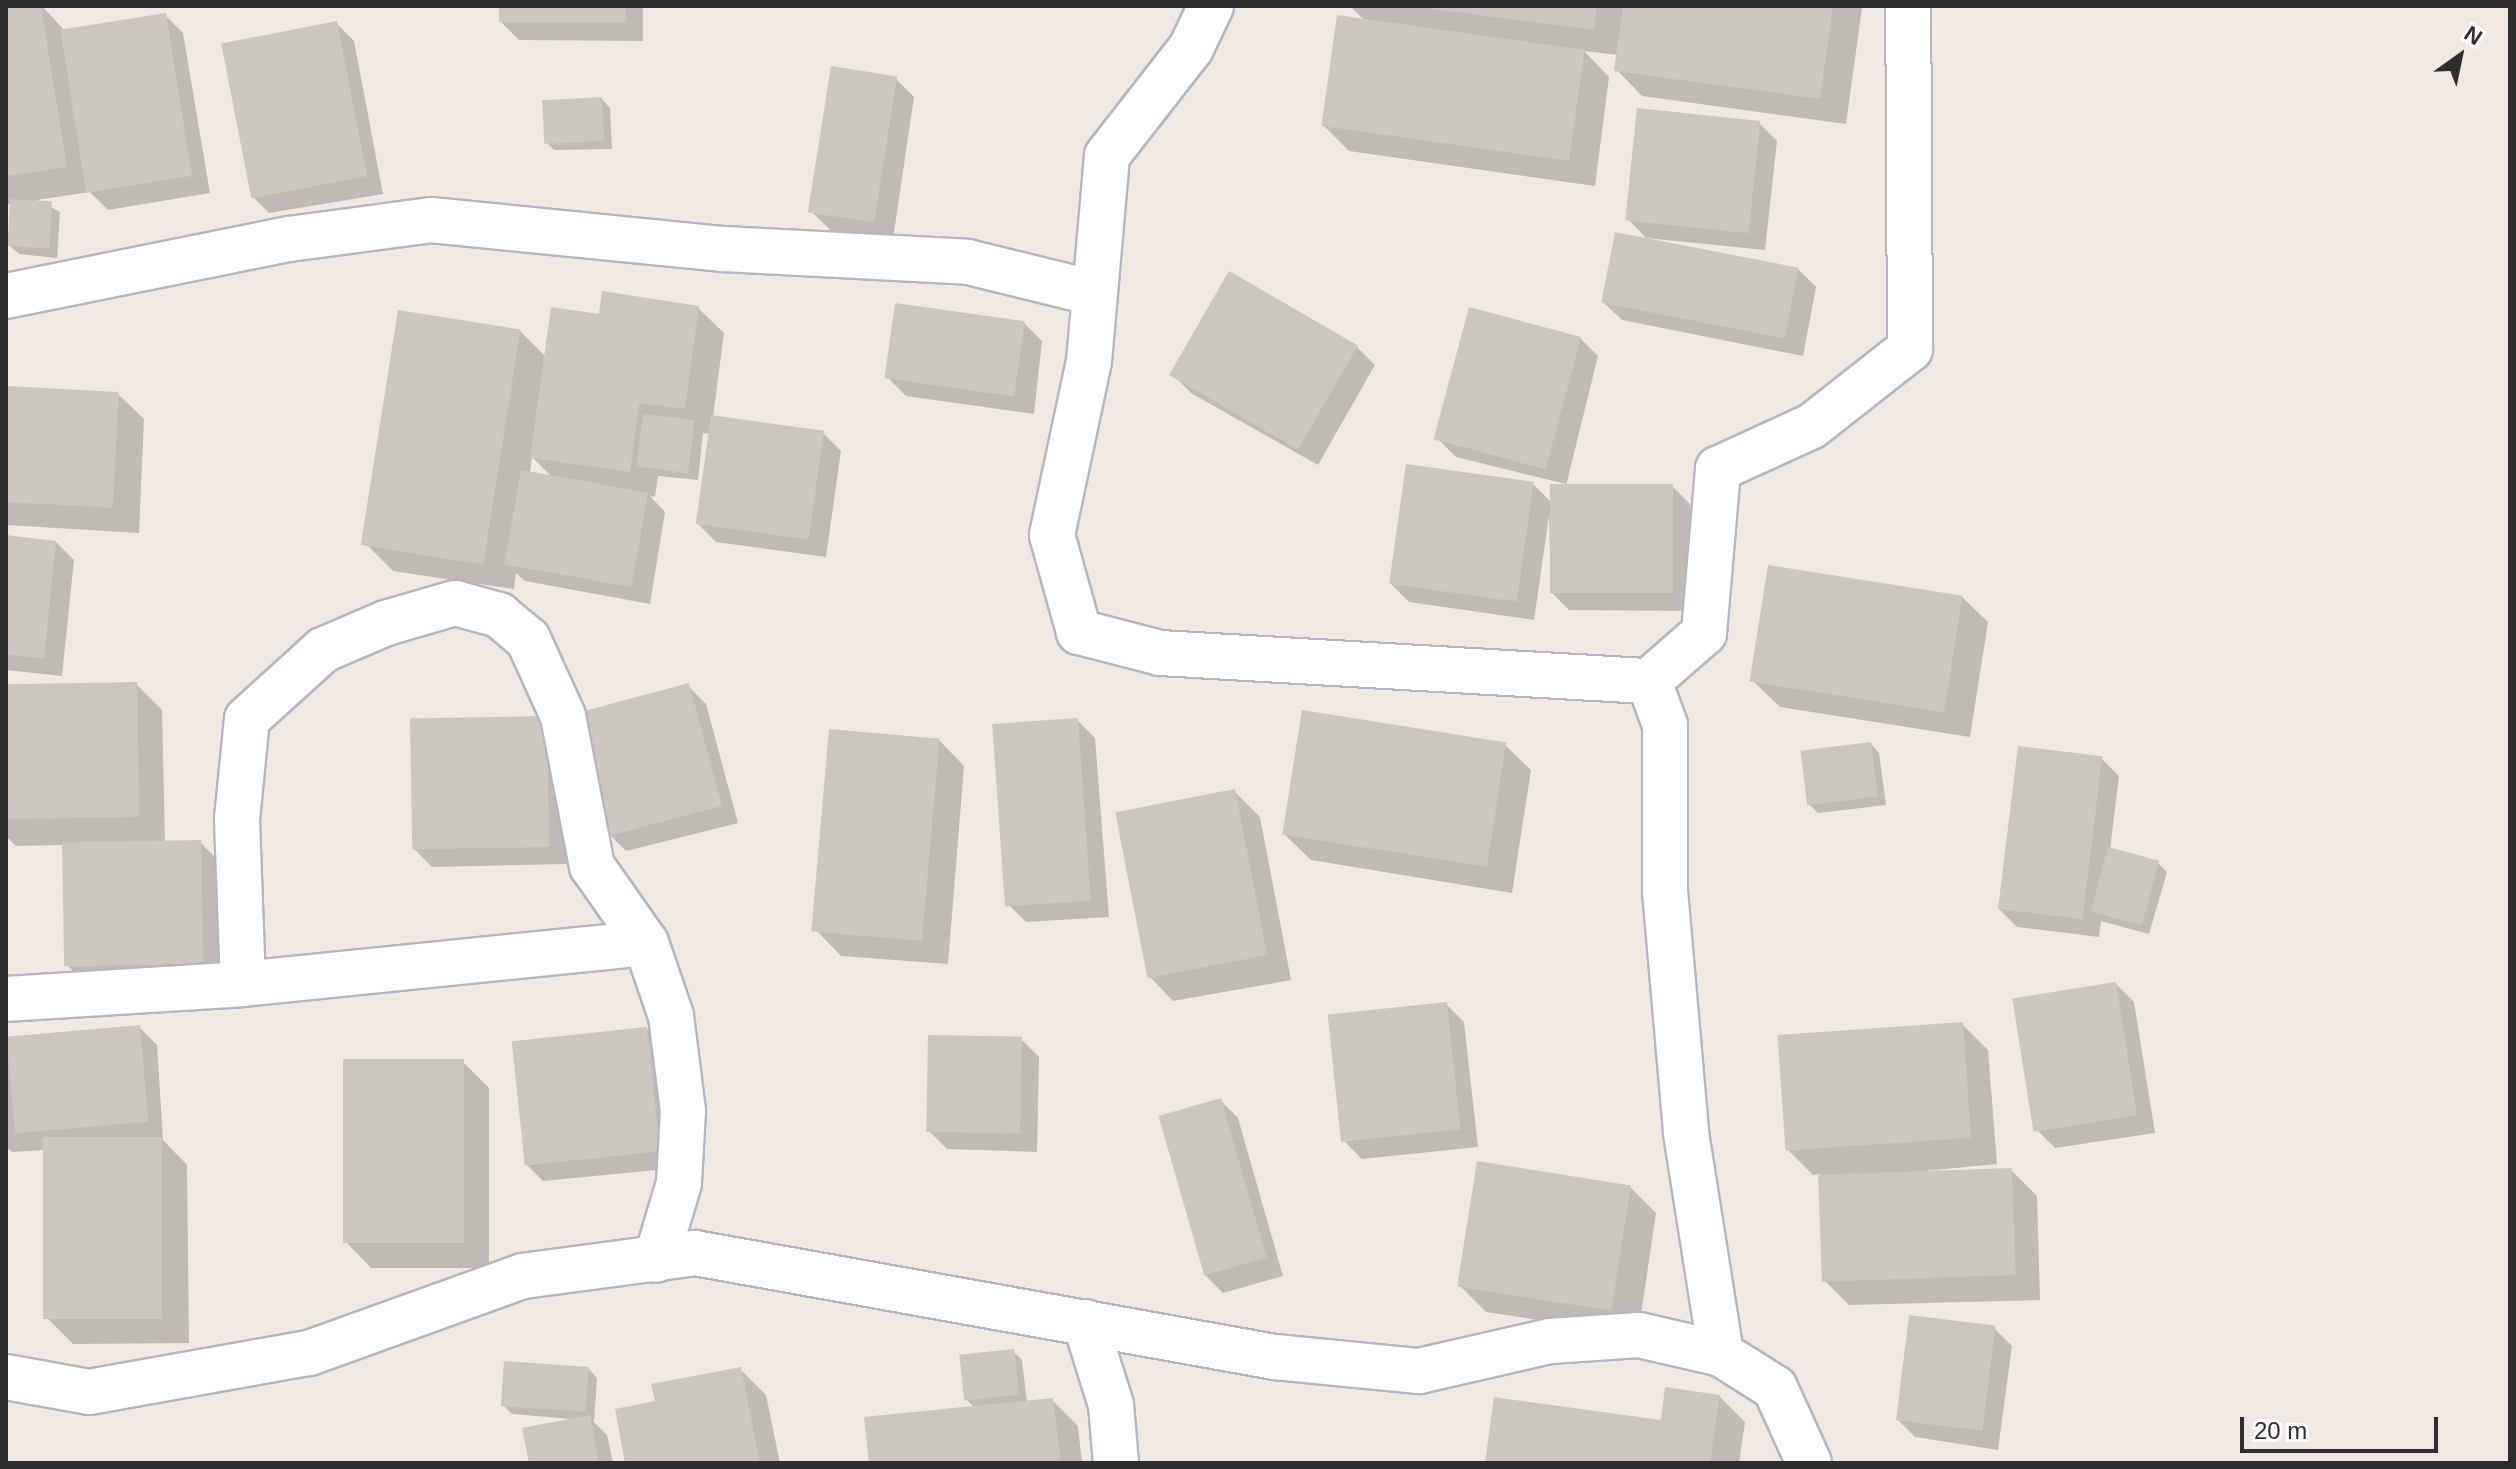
<!DOCTYPE html>
<html>
<head>
<meta charset="utf-8">
<style>
  body { margin:0 }
  #map { position:relative; width:2516px; height:1469px; overflow:hidden; background:#efe9e1; font-family:Helvetica,sans-serif }
  div>[style] { position:absolute }
  [style*='--x'] { left:calc(var(--x)*1px); top:calc(var(--y)*1px); width:calc(var(--w)*1px); rotate:calc(var(--a)*1deg) }
  .shadow>* { inset:0; background:#0003 }
  .building>* { inset:0; background:#cbc7bf; transform-origin:0 0 }
  .roads { filter:drop-shadow(2px 0 #b4b7c1) drop-shadow(-2px 0 #b4b7c1) drop-shadow(0 2px #b4b7c1) drop-shadow(0 -2px #b4b7c1) }
  .minor>* { height:44px; margin:-22px; padding:0 22px; transform-origin:22px; border-radius:22px; background:#fff }
  span { translate:-50% -50%; white-space:nowrap; text-align:center; line-height:1.15; -webkit-text-stroke:8px #fff; paint-order:stroke }
  .frame { position:absolute; inset:0; border:8px solid #2e2e2e; pointer-events:none }
  .north { position:absolute; left:2420px; top:16px; width:80px; height:80px; -webkit-text-stroke:6px #fff; paint-order:stroke; rotate:33deg; font-size:22px; font-weight:700; line-height:32px; text-align:center; color:#2e2e2e }
  .north::after { content:''; display:block; margin:auto; width:28px; height:36px; background:#2e2e2e; clip-path:polygon(50% 0,100% 100%,50% 72%,0 100%) }
  .scale { position:absolute; left:2240px; top:1417px; width:198px; height:36px; box-sizing:border-box; border:4px solid #2e2e2e; border-top:0; padding-left:10px; font-size:24px; line-height:28px; white-space:nowrap; color:#2e2e2e; -webkit-text-stroke:6px #fff; paint-order:stroke }
</style>
</head>
<body>
<div id="map">
  <div class="shadow">
    <i style="clip-path:polygon(42px 6px,65px 31px,165px 15px,183px 33px,210px 193px,108px 210px,90px 192px,37px 200px,60px 212px,57px 258px,19px 254px,10px 246px,12px 204px,6px 205px,6px 8px)"></i>
    <i style="clip-path:polygon(501px 6px,643px 6px,643px 41px,519px 40px,501px 22px)"></i>
    <i style="clip-path:polygon(1350px 6px,1860px 6px,1862px 8px,1846px 124px,1642px 96px,1617px 70px,1618px 55px,1584px 51px,1609px 77px,1595px 186px,1349px 151px,1324px 126px,1365px 21px)"></i>
    <i style="clip-path:polygon(336px 23px,354px 41px,383px 194px,269px 213px,251px 195px)"></i>
    <i style="clip-path:polygon(896px 79px,914px 97px,893px 239px,830px 230px,812px 212px)"></i>
    <i style="clip-path:polygon(602px 99px,610px 108px,612px 149px,554px 150px,545px 141px)"></i>
    <i style="clip-path:polygon(1759px 123px,1777px 141px,1765px 250px,1646px 238px,1628px 219px)"></i>
    <i style="clip-path:polygon(1798px 269px,1816px 287px,1803px 356px,1622px 320px,1603px 302px)"></i>
    <i style="clip-path:polygon(1229px 274px,1357px 347px,1375px 365px,1318px 465px,1191px 393px,1173px 375px)"></i>
    <i style="clip-path:polygon(evenodd,698px 308px,724px 333px,713px 417px,823px 433px,841px 451px,826px 557px,716px 542px,698px 524px,711px 434px,703px 433px,698px 480px,658px 476px,655px 497px,650px 496px,665px 512px,650px 604px,525px 581px,516px 573px,514px 589px,393px 571px,367px 545px,520px 331px,546px 357px,601px 316px,698px 308px,532px 457px,552px 477px,530px 473px,532px 457px)"></i>
    <i style="clip-path:polygon(1024px 323px,1042px 341px,1034px 414px,906px 396px,888px 378px)"></i>
    <i style="clip-path:polygon(1580px 338px,1598px 356px,1566px 486px,1672px 486px,1690px 504px,1690px 611px,1569px 610px,1551px 592px,1549px 516px,1534px 620px,1409px 602px,1391px 584px,1533px 484px,1552px 503px,1566px 484px,1456px 457px,1438px 439px)"></i>
    <i style="clip-path:polygon(6px 388px,118px 394px,144px 419px,139px 533px,6px 525px)"></i>
    <i style="clip-path:polygon(6px 537px,56px 542px,74px 560px,62px 676px,6px 670px)"></i>
    <i style="clip-path:polygon(1962px 597px,1988px 622px,1970px 737px,1780px 707px,1754px 682px)"></i>
    <i style="clip-path:polygon(136px 684px,162px 710px,165px 842px,200px 842px,218px 860px,221px 981px,87px 985px,69px 967px,64px 845px,16px 846px,6px 836px,6px 687px)"></i>
    <i style="clip-path:polygon(688px 686px,706px 704px,738px 823px,626px 851px,608px 833px)"></i>
    <i style="clip-path:polygon(1077px 720px,1095px 738px,1109px 917px,1026px 922px,1008px 904px)"></i>
    <i style="clip-path:polygon(564px 736px,567px 864px,432px 867px,414px 849px)"></i>
    <i style="clip-path:polygon(939px 740px,964px 766px,948px 964px,841px 956px,816px 930px)"></i>
    <i style="clip-path:polygon(1871px 744px,1879px 753px,1886px 805px,1818px 813px,1809px 804px)"></i>
    <i style="clip-path:polygon(1505px 745px,1531px 770px,1512px 893px,1311px 860px,1285px 835px)"></i>
    <i style="clip-path:polygon(2101px 758px,2119px 776px,2110px 850px,2158px 863px,2167px 872px,2149px 934px,2101px 921px,2099px 937px,2017px 927px,1999px 909px)"></i>
    <i style="clip-path:polygon(1234px 791px,1260px 817px,1291px 980px,1173px 1001px,1148px 975px)"></i>
    <i style="clip-path:polygon(2116px 984px,2134px 1002px,2155px 1133px,2055px 1148px,2037px 1130px)"></i>
    <i style="clip-path:polygon(1446px 1004px,1464px 1022px,1478px 1147px,1362px 1159px,1344px 1141px)"></i>
    <i style="clip-path:polygon(1962px 1024px,1988px 1050px,1997px 1164px,1904px 1173px,2011px 1170px,2037px 1196px,2040px 1300px,1849px 1305px,1823px 1279px,1820px 1174px,1813px 1175px,1787px 1149px)"></i>
    <i style="clip-path:polygon(139px 1027px,157px 1045px,163px 1140px,187px 1165px,189px 1343px,73px 1344px,47px 1318px,45px 1150px,12px 1152px,6px 1147px,6px 1038px)"></i>
    <i style="clip-path:polygon(647px 1029px,665px 1047px,677px 1168px,543px 1181px,525px 1163px)"></i>
    <i style="clip-path:polygon(1021px 1039px,1039px 1057px,1037px 1152px,947px 1149px,929px 1131px)"></i>
    <i style="clip-path:polygon(463px 1062px,489px 1088px,489px 1268px,371px 1268px,346px 1242px)"></i>
    <i style="clip-path:polygon(1220px 1100px,1238px 1118px,1283px 1276px,1223px 1293px,1205px 1275px)"></i>
    <i style="clip-path:polygon(1630px 1187px,1656px 1213px,1638px 1335px,1486px 1312px,1460px 1286px)"></i>
    <i style="clip-path:polygon(1994px 1328px,2012px 1346px,1998px 1450px,1915px 1437px,1897px 1419px)"></i>
    <i style="clip-path:polygon(1013px 1351px,1022px 1360px,1027px 1403px,1052px 1400px,1078px 1426px,1082px 1463px,871px 1463px,975px 1408px,967px 1400px)"></i>
    <i style="clip-path:polygon(589px 1369px,597px 1378px,594px 1422px,607px 1435px,613px 1463px,531px 1463px,572px 1419px,512px 1414px,503px 1405px)"></i>
    <i style="clip-path:polygon(741px 1370px,766px 1395px,780px 1463px,627px 1463px,657px 1402px)"></i>
    <i style="clip-path:polygon(1719px 1396px,1745px 1422px,1739px 1463px,1487px 1463px,1662px 1422px)"></i>
  </div>
  <div class="building">
    <i style="clip-path:polygon(6px 6px,41px 6px,67px 167px,6px 176px)"></i>
    <i style="left:499px;top:6px;width:127px;height:16px"></i>
    <i style="clip-path:polygon(1410px 6px,1597px 6px,1594px 30px)"></i>
    <i style="clip-path:polygon(1623px 6px,1833px 6px,1820px 99px,1614px 71px)"></i>
    <i style="left:166px;top:13px;width:165px;height:107px;rotate:81deg"></i>
    <i style="left:1337px;top:15px;width:250px;height:112px;rotate:8deg"></i>
    <i style="left:337px;top:21px;width:158px;height:118px;rotate:79deg"></i>
    <i style="left:831px;top:66px;width:67px;height:148px;rotate:9deg"></i>
    <i style="left:602px;top:97px;width:44px;height:60px;rotate:87deg"></i>
    <i style="left:1637px;top:108px;width:124px;height:113px;rotate:6deg"></i>
    <i style="left:10px;top:199px;width:42px;height:47px;rotate:3deg"></i>
    <i style="left:1615px;top:232px;width:187px;height:72px;rotate:11deg"></i>
    <i style="left:1229px;top:271px;width:149px;height:120px;rotate:30deg"></i>
    <i style="clip-path:polygon(602px 291px,699px 306px,685px 409px,639px 403px,630px 472px,530px 458px,551px 307px,599px 314px)"></i>
    <i style="left:895px;top:303px;width:131px;height:76px;rotate:8deg"></i>
    <i style="left:1469px;top:307px;width:116px;height:137px;rotate:15deg"></i>
    <i style="left:398px;top:310px;width:124px;height:238px;rotate:9deg"></i>
    <i style="left:6px;top:386px;width:113px;height:116px;rotate:3deg"></i>
    <i style="left:643px;top:414px;width:52px;height:53px;rotate:7deg"></i>
    <i style="left:711px;top:415px;width:114px;height:110px;rotate:8deg"></i>
    <i style="left:1406px;top:464px;width:129px;height:121px;rotate:8deg"></i>
    <i style="left:521px;top:470px;width:129px;height:96px;rotate:10deg"></i>
    <i style="left:1550px;top:484px;width:123px;height:109px"></i>
    <i style="clip-path:polygon(6px 535px,56px 541px,44px 659px,6px 654px)"></i>
    <i style="left:1768px;top:565px;width:197px;height:118px;rotate:9deg"></i>
    <i style="left:137px;top:682px;width:135px;height:131px;rotate:89deg"></i>
    <i style="left:689px;top:683px;width:127px;height:118px;rotate:75deg"></i>
    <i style="left:1302px;top:710px;width:207px;height:126px;rotate:9deg"></i>
    <i style="left:547px;top:716px;width:131px;height:137px;rotate:89deg"></i>
    <i style="left:1078px;top:718px;width:183px;height:86px;rotate:86deg"></i>
    <i style="left:829px;top:729px;width:111px;height:203px;rotate:5deg"></i>
    <i style="left:1871px;top:742px;width:55px;height:71px;rotate:83deg"></i>
    <i style="left:2018px;top:746px;width:85px;height:164px;rotate:7deg"></i>
    <i style="left:1235px;top:789px;width:169px;height:122px;rotate:79deg"></i>
    <i style="left:201px;top:840px;width:124px;height:139px;rotate:89deg"></i>
    <i style="left:2108px;top:847px;width:53px;height:67px;rotate:15deg"></i>
    <i style="left:2116px;top:982px;width:135px;height:105px;rotate:81deg"></i>
    <i style="left:1447px;top:1002px;width:128px;height:120px;rotate:84deg"></i>
    <i style="left:1963px;top:1022px;width:116px;height:186px;rotate:86deg"></i>
    <i style="left:140px;top:1025px;width:97px;height:134px;rotate:85deg"></i>
    <i style="left:647px;top:1027px;width:125px;height:136px;rotate:84deg"></i>
    <i style="left:928px;top:1035px;width:94px;height:97px;rotate:1deg"></i>
    <i style="left:343px;top:1059px;width:121px;height:184px"></i>
    <i style="left:1221px;top:1098px;width:166px;height:65px;rotate:74deg"></i>
    <i style="left:43px;top:1137px;width:119px;height:182px"></i>
    <i style="left:1477px;top:1161px;width:156px;height:127px;rotate:9deg"></i>
    <i style="left:2012px;top:1168px;width:107px;height:194px;rotate:88deg"></i>
    <i style="left:1909px;top:1315px;width:87px;height:106px;rotate:7deg"></i>
    <i style="left:1014px;top:1349px;width:46px;height:55px;rotate:84deg"></i>
    <i style="left:504px;top:1361px;width:85px;height:45px;rotate:4deg"></i>
    <i style="clip-path:polygon(741px 1367px,760px 1463px,625px 1463px,615px 1409px,655px 1401px,651px 1384px)"></i>
    <i style="clip-path:polygon(1665px 1387px,1720px 1395px,1710px 1463px,1485px 1463px,1494px 1397px,1661px 1420px)"></i>
    <i style="clip-path:polygon(1053px 1398px,1061px 1463px,869px 1463px,864px 1417px)"></i>
    <i style="clip-path:polygon(590px 1415px,599px 1463px,529px 1463px,522px 1428px)"></i>
  </div>
  <div class="roads">
    <div class="minor">
      <i style="--x:1211;--y:6;--w:47;--a:115.5"></i>
      <i style="--x:1191;--y:48;--w:137;--a:127.9"></i>
      <i style="--x:1107;--y:156;--w:206;--a:95"></i>
      <i style="--x:1089;--y:361;--w:178;--a:102"></i>
      <i style="--x:1052;--y:535;--w:101;--a:74.4"></i>
      <i style="--x:1079;--y:632;--w:84;--a:14.5"></i>
      <i style="--x:1160;--y:653;--w:490;--a:3.3"></i>
      <i style="--x:1649;--y:681;--w:47;--a:70"></i>
      <i style="--x:1665;--y:725;--w:166;--a:90"></i>
      <i style="--x:1665;--y:891;--w:243;--a:85"></i>
      <i style="--x:1686;--y:1133;--w:224;--a:81"></i>
      <i style="--x:6;--y:296;--w:289;--a:-11.4"></i>
      <i style="--x:289;--y:239;--w:143;--a:-7.6"></i>
      <i style="--x:431;--y:220;--w:294;--a:5.7"></i>
      <i style="--x:724;--y:249;--w:244;--a:3"></i>
      <i style="--x:968;--y:262;--w:130;--a:13.8"></i>
      <i style="--x:1649;--y:681;--w:73;--a:-41.1"></i>
      <i style="--x:1704;--y:633;--w:165;--a:-85.1"></i>
      <i style="--x:1718;--y:469;--w:103;--a:-24.6"></i>
      <i style="--x:1812;--y:426;--w:125;--a:-38.2"></i>
      <i style="--x:1910;--y:349;--w:343;--a:-90.3"></i>
      <i style="--x:243;--y:984;--w:165;--a:-92.1"></i>
      <i style="--x:237;--y:819;--w:100;--a:-84.3"></i>
      <i style="--x:247;--y:719;--w:103;--a:-42.2"></i>
      <i style="--x:323;--y:650;--w:69;--a:-23.2"></i>
      <i style="--x:386;--y:623;--w:72;--a:-16.2"></i>
      <i style="--x:455;--y:603;--w:46;--a:15.3"></i>
      <i style="--x:499;--y:615;--w:38;--a:40"></i>
      <i style="--x:528;--y:639;--w:85;--a:65.6"></i>
      <i style="--x:563;--y:716;--w:153;--a:79.1"></i>
      <i style="--x:592;--y:866;--w:94;--a:55"></i>
      <i style="--x:646;--y:943;--w:77;--a:71.1"></i>
      <i style="--x:671;--y:1016;--w:96;--a:82.8"></i>
      <i style="--x:683;--y:1111;--w:72;--a:93.2"></i>
      <i style="--x:679;--y:1183;--w:80;--a:106.6"></i>
      <i style="--x:6;--y:999;--w:237;--a:-3.6"></i>
      <i style="--x:243;--y:984;--w:405;--a:-5.8"></i>
      <i style="--x:1085;--y:1322;--w:87;--a:72.6"></i>
      <i style="--x:1111;--y:1405;--w:58;--a:85.1"></i>
      <i style="--x:6;--y:1377;--w:84;--a:10.2"></i>
      <i style="--x:89;--y:1392;--w:223;--a:-10.1"></i>
      <i style="--x:309;--y:1353;--w:227;--a:-19.8"></i>
      <i style="--x:523;--y:1276;--w:174;--a:-7.6"></i>
      <i style="--x:695;--y:1253;--w:589;--a:10.17"></i>
      <i style="--x:1275;--y:1357;--w:145;--a:5.6"></i>
      <i style="--x:1419;--y:1371;--w:134;--a:-12.9"></i>
      <i style="--x:1550;--y:1341;--w:89;--a:-3.9"></i>
      <i style="--x:1639;--y:1335;--w:84;--a:13"></i>
      <i style="--x:1721;--y:1354;--w:64;--a:32.2"></i>
      <i style="--x:1775;--y:1388;--w:82;--a:65.6"></i>
    </div>
  </div>
  <div class="frame"></div>
  <div class="north">N</div>
  <div class="scale">20 m</div>
</div>
</body>
</html>
